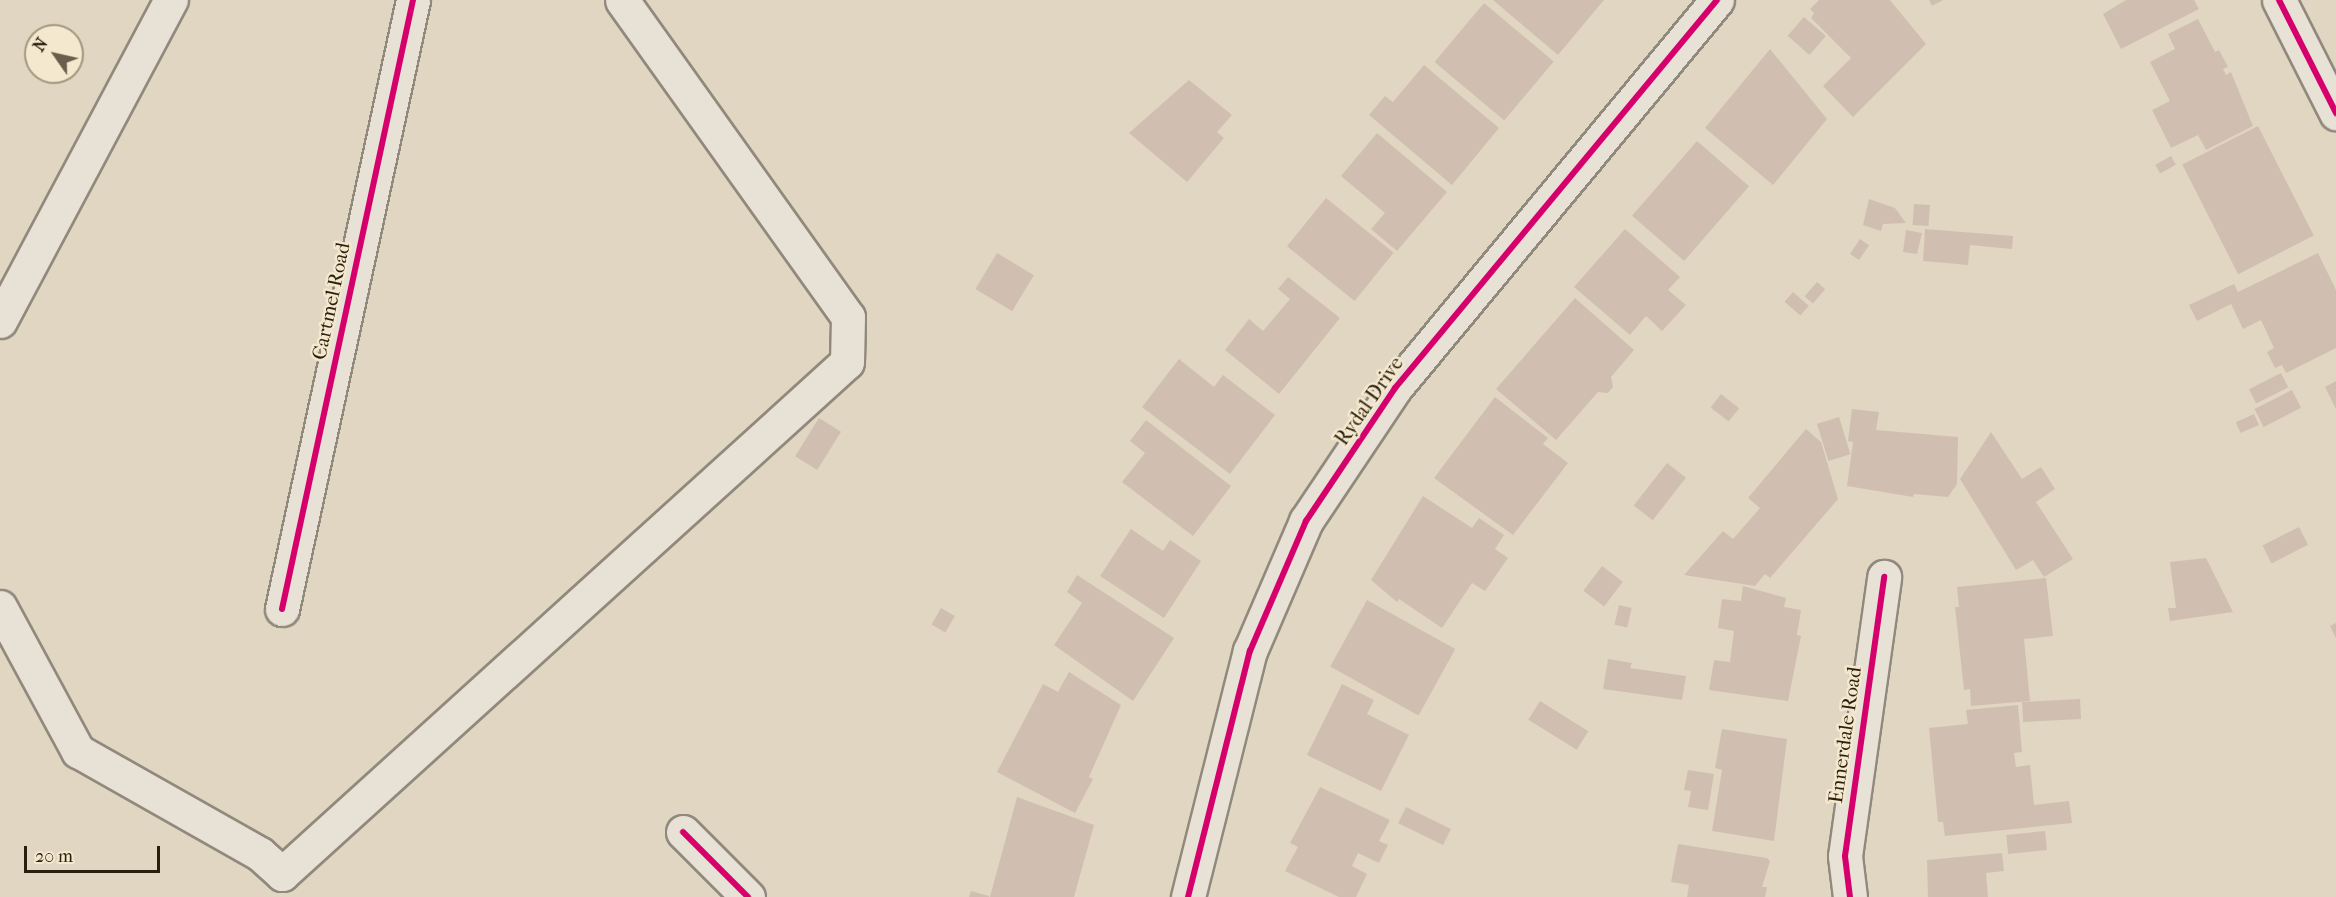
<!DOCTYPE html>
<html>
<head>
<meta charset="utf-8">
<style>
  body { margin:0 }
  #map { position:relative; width:2336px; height:897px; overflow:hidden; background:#e1d6c1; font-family:"IM FELL French Canon",serif }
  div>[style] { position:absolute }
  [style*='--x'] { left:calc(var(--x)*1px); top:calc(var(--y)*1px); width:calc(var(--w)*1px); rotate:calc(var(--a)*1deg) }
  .building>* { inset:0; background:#d0bfb1; transform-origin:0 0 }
  .roads { filter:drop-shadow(2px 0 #91897c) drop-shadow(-2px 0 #91897c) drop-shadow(0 2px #91897c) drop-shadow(0 -2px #91897c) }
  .minor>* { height:33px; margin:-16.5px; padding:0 16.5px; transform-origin:16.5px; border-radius:16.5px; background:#e7e1d6 }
  .cycleway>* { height:6px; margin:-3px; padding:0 3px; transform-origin:3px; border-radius:3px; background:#d6006c }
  span { translate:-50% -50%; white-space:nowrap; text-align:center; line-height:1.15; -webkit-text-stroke:5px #f4e8ce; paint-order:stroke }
  .street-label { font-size:20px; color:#2a1e0d }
  .north { position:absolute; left:24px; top:24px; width:60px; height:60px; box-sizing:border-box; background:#f4e8ce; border:2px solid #a39781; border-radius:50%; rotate:304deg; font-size:16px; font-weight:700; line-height:24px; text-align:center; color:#2a1e0d }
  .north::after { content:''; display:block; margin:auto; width:21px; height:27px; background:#6a5e4c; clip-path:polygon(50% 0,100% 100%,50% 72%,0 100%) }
  .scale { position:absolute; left:24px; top:846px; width:136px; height:27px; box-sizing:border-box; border:3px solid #2a1e0d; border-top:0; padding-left:8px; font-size:18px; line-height:21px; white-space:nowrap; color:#2a1e0d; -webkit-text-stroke:4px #f4e8ce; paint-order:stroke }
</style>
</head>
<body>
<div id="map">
  <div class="building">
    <i style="clip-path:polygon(1493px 0,1604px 0,1558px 55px)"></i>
    <i style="clip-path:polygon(1819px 0,1890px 0,1926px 44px,1853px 117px,1823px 86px,1851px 58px,1811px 18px,1814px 13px,1810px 9px)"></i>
    <i style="clip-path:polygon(1929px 0,1943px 0,1932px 6px)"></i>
    <i style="clip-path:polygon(2126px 0,2194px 0,2199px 9px,2121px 49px,2103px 14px)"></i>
    <i style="left:1484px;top:3px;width:91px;height:77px;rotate:40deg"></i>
    <i style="left:1804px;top:17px;width:29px;height:25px;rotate:41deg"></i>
    <i style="clip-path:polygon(2198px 19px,2215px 52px,2219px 50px,2228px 67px,2223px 69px,2226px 75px,2231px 72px,2253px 126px,2206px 150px,2198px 135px,2171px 148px,2152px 110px,2170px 101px,2150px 62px,2175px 49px,2168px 34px)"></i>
    <i style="clip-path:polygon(1770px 49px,1827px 119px,1773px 185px,1705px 128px)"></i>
    <i style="clip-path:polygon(1424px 65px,1499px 128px,1452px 185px,1369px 115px,1385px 96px,1393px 102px)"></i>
    <i style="clip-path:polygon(1189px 80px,1232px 115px,1217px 132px,1224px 138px,1187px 182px,1129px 133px)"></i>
    <i style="left:2258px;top:126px;width:123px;height:85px;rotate:63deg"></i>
    <i style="clip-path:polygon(1377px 133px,1447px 192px,1397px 251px,1371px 229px,1385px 213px,1341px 176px)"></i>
    <i style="left:1697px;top:141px;width:69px;height:99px;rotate:41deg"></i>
    <i style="left:2171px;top:156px;width:10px;height:18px;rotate:61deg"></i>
    <i style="left:1326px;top:198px;width:87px;height:62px;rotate:39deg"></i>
    <i style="clip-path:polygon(1869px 199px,1895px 208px,1906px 223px,1883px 224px,1881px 231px,1863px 225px)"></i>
    <i style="left:1914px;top:204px;width:16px;height:21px;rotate:4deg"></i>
    <i style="clip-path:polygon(1625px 229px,1680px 277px,1668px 290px,1686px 305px,1662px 331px,1646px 316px,1630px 335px,1574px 287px)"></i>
    <i style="clip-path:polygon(1925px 229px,2013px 236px,2012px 249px,1970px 245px,1968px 265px,1923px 261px)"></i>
    <i style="clip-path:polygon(1906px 230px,1922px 233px,1917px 254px,1903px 252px)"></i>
    <i style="left:1860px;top:239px;width:11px;height:18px;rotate:34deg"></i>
    <i style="left:997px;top:253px;width:43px;height:42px;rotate:31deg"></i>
    <i style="clip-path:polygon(2318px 253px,2336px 290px,2336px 348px,2286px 373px,2282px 365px,2275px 368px,2267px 352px,2274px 348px,2261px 320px,2243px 329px,2231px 304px,2197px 321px,2189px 305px,2234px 284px,2238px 292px)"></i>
    <i style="clip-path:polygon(1288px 277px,1340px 318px,1279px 394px,1225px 350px,1249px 319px,1263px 331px,1290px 299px,1278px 289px)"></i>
    <i style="left:1817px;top:282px;width:11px;height:19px;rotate:41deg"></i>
    <i style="left:1793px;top:292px;width:21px;height:13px;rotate:41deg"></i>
    <i style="clip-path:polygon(1575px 298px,1634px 350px,1611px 377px,1613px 387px,1608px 393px,1598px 392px,1556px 440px,1496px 389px)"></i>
    <i style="clip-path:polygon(1179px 359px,1214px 387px,1223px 375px,1275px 415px,1230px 474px,1142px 407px)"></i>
    <i style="left:2281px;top:373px;width:16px;height:36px;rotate:63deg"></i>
    <i style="clip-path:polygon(2336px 381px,2336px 409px,2325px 387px)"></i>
    <i style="left:2292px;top:390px;width:20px;height:42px;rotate:63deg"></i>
    <i style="left:1721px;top:394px;width:23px;height:17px;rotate:38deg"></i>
    <i style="clip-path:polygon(1495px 397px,1548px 438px,1543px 444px,1568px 463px,1513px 535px,1434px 478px)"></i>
    <i style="clip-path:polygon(1852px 409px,1879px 412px,1876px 430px,1958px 437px,1957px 484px,1948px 497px,1914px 494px,1913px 497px,1847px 486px,1853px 442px,1848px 441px)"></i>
    <i style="left:2254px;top:414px;width:12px;height:20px;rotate:66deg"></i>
    <i style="left:1839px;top:417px;width:39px;height:23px;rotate:73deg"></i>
    <i style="left:819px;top:418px;width:26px;height:45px;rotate:32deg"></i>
    <i style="clip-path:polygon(1146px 420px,1231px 486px,1193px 536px,1122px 482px,1145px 453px,1130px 441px)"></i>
    <i style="clip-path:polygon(1806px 429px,1821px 442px,1838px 499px,1770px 578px,1765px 574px,1755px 586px,1684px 575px,1723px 531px,1733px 539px,1760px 508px,1748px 498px)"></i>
    <i style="clip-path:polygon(1991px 432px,2022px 479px,2041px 467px,2055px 489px,2036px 502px,2073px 559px,2044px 577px,2033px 560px,2016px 570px,1960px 479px)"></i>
    <i style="left:1667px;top:463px;width:24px;height:54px;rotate:38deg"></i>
    <i style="clip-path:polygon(1423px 496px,1472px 528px,1479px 518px,1504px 535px,1495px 549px,1508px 558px,1485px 591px,1472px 583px,1442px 628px,1399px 599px,1397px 602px,1371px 580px)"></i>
    <i style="left:2299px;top:527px;width:20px;height:41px;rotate:63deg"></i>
    <i style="clip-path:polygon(1131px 529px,1163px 551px,1170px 540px,1201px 561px,1164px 618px,1100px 576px)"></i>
    <i style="clip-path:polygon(2206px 558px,2233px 612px,2170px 621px,2168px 608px,2176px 608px,2170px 562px)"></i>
    <i style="left:1602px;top:566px;width:26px;height:31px;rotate:37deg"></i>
    <i style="clip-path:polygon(1077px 575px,1174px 638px,1133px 701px,1054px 645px,1082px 603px,1067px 592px)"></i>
    <i style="clip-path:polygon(2046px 578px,2053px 636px,2024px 639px,2030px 701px,1971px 706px,1970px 689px,1964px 690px,1955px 607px,1959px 607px,1957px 587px)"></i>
    <i style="clip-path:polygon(1743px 586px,1786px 598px,1784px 607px,1801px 610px,1797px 635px,1801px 636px,1788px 701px,1709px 690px,1714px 660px,1730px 662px,1734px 631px,1718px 628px,1722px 599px,1741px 601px)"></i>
    <i style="left:1367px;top:600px;width:101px;height:76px;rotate:29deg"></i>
    <i style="left:1619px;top:605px;width:13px;height:20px;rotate:13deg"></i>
    <i style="left:941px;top:608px;width:16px;height:19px;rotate:30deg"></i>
    <i style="clip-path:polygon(2336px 623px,2336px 638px,2330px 626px)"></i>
    <i style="clip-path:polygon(1608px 659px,1632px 663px,1630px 668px,1686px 676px,1682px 700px,1603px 689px)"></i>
    <i style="clip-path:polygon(1069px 672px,1121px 705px,1089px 777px,1093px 779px,1075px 813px,997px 772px,1043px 684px,1058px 692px)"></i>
    <i style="clip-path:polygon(1342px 684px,1374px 700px,1367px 714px,1409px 735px,1381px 791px,1307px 755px)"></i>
    <i style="left:2080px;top:699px;width:20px;height:58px;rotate:87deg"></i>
    <i style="left:1540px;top:701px;width:57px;height:22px;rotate:32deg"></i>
    <i style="clip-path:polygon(2018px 705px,2022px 752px,2014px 753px,2016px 767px,2030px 765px,2034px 805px,2069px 801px,2072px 823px,1945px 836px,1943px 822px,1938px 822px,1929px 728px,1968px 724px,1966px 710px)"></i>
    <i style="clip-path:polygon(1722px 729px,1787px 739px,1774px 841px,1712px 831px,1722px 770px,1715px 768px)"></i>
    <i style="clip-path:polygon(1688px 770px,1714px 774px,1708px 810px,1688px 807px,1691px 791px,1684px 790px)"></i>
    <i style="clip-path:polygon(1320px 787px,1390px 820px,1379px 841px,1388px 845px,1379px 863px,1358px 853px,1352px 866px,1367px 874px,1356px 897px,1339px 897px,1285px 871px,1298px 847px,1290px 843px)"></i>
    <i style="clip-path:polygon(1017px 797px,1094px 825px,1074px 897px,990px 897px)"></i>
    <i style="left:1406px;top:807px;width:50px;height:18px;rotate:26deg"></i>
    <i style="left:2045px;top:831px;width:19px;height:39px;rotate:84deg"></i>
    <i style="clip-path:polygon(1678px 844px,1767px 858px,1770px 861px,1762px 887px,1767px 887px,1765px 897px,1687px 897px,1689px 885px,1671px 882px)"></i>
    <i style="clip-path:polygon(2002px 853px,2004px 871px,1986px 873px,1988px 897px,1928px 897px,1927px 860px)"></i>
    <i style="clip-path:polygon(971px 891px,989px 896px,989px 897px,969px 897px)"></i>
  </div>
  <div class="roads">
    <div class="minor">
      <i style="--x:2279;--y:0;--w:127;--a:63.2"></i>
      <i style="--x:0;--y:321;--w:364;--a:-62"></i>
      <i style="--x:0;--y:607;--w:164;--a:61.6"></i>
      <i style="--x:78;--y:751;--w:209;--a:29.5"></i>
      <i style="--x:260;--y:854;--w:30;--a:42"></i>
      <i style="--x:282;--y:874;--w:762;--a:-42.18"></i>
      <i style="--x:847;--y:362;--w:45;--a:-88.7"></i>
      <i style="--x:848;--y:317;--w:389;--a:-125.5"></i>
      <i style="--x:282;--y:609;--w:623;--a:-77.86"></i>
      <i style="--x:683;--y:832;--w:92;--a:45"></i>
      <i style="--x:1188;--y:897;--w:254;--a:-75.9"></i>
      <i style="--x:1250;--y:651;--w:142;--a:-66.7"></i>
      <i style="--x:1306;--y:521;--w:160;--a:-56.2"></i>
      <i style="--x:1395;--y:388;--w:504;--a:-50.31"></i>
      <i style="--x:1850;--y:897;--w:41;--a:-97"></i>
      <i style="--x:1845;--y:856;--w:282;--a:-82"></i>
    </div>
  </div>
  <div class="cycleway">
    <i style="--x:2279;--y:0;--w:127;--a:63.2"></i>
    <i style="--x:282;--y:609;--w:623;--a:-77.86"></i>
    <i style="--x:683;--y:832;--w:92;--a:45"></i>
    <i style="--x:1188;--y:897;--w:254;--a:-75.9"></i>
    <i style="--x:1250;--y:651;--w:142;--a:-66.7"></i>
    <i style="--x:1306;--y:521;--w:160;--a:-56.2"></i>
    <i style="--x:1395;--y:388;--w:504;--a:-50.31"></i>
    <i style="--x:1850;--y:897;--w:41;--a:-97"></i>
    <i style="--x:1845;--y:856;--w:282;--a:-82"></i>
  </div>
  <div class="street-label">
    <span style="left:331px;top:301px;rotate:-78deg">Cartmel Road</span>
    <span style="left:1369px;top:401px;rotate:-55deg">Rydal Drive</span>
    <span style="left:1845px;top:735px;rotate:-82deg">Ennerdale Road</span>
  </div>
  <div class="north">N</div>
  <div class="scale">20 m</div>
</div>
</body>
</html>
